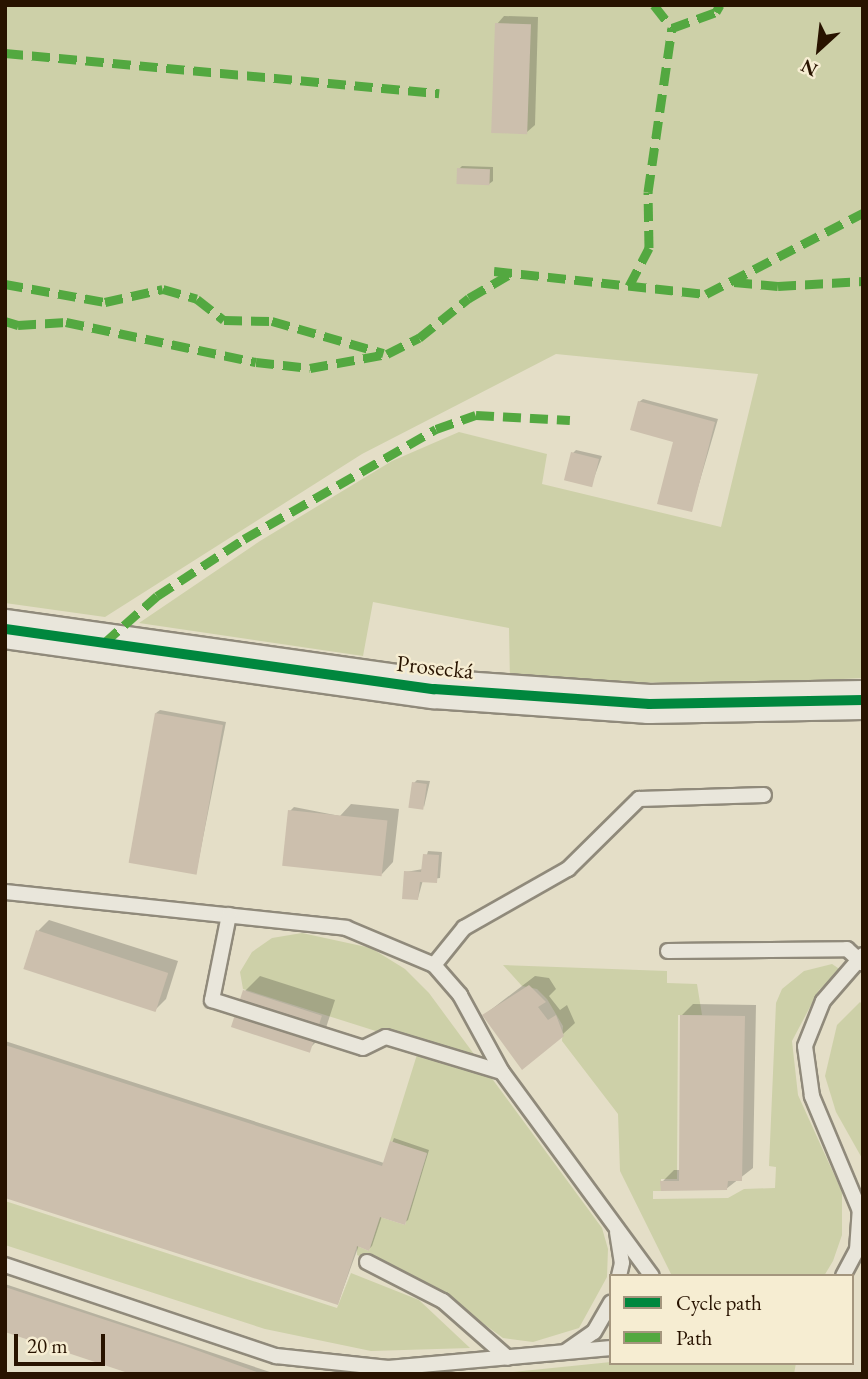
<!DOCTYPE html>
<html>
<head>
<meta charset="utf-8">
<style>
  body { margin:0 }
  #map { position:relative; width:868px; height:1379px; overflow:hidden; background:#e4dec7; font-family:"EB Garamond",serif }
  div>[style] { position:absolute }
  [style*='--x'] { left:calc(var(--x)*1px); top:calc(var(--y)*1px); width:calc(var(--w)*1px); rotate:calc(var(--a)*1deg) }
  .green>* { inset:0; background:#cdd0a8 }
  .shadow>* { inset:0; background:#0003 }
  .building>* { inset:0; background:#ccbfad; transform-origin:0 0 }
  .roads { filter:drop-shadow(2px 0 #908a7b) drop-shadow(-2px 0 #908a7b) drop-shadow(0 2px #908a7b) drop-shadow(0 -2px #908a7b) }
  .service>* { height:14px; margin:-7px; padding:0 7px; transform-origin:7px; border-radius:7px; background:#e9e6db }
  .secondary>* { height:38px; margin:-19px; padding:0 19px; transform-origin:19px; border-radius:19px; background:#e9e6db }
  .quiet>* { height:9px; margin-top:-4.5px; transform-origin:0; background:repeating-linear-gradient(90deg,#53a840 0 18px,transparent 0 27px) }
  .cycleway>* { height:10px; margin:-5px; padding:0 5px; transform-origin:5px; border-radius:5px; background:#00873e }
  span { translate:-50% -50%; white-space:nowrap; text-align:center; line-height:1.15; -webkit-text-stroke:5px #f6edd2; paint-order:stroke }
  .street-label { font-size:23px; color:#281300 }
  .frame { position:absolute; inset:0; border:7px solid #281300; pointer-events:none }
  .legend { position:absolute; left:609px; top:1274px; width:245px; height:91px; box-sizing:border-box; background:#f6edd2; border:2px solid #a4967e; margin:0; padding:9px 12px; list-style:none; font-size:21px; color:#281300 }
  .legend li { display:flex; align-items:center; gap:14px; height:35px }
  .legend b { width:35px; border:2px solid #a4967e }
  .north { position:absolute; left:784px; top:14px; width:70px; height:70px; -webkit-text-stroke:5px #f6edd2; paint-order:stroke; rotate:207deg; font-size:19px; font-weight:700; line-height:28px; text-align:center; color:#281300 }
  .north::after { content:''; display:block; margin:auto; width:24px; height:32px; background:#281300; clip-path:polygon(50% 0,100% 100%,50% 72%,0 100%) }
  .scale { position:absolute; left:14px; top:1334px; width:91px; height:32px; box-sizing:border-box; border:4px solid #281300; border-top:0; padding-left:9px; font-size:21px; line-height:24px; white-space:nowrap; color:#281300; -webkit-text-stroke:5px #f6edd2; paint-order:stroke }
</style>
</head>
<body>
<div id="map">
  <div class="green">
    <i style="clip-path:polygon(5px 5px,863px 5px,863px 678px,760px 683px,510px 682px,509px 628px,373px 602px,363px 656px,139px 623px,260px 541px,392px 461px,459px 432px,547px 454px,542px 484px,721px 527px,758px 374px,556px 354px,362px 454px,105px 617px,5px 603px)"></i>
    <i style="clip-path:polygon(302px 933px,371px 948px,405px 969px,429px 993px,602px 1228px,608px 1249px,607px 1277px,579px 1328px,533px 1342px,503px 1338px,432px 1286px,357px 1255px,357px 1246px,369px 1251px,380px 1217px,405px 1225px,427px 1154px,390px 1141px,420px 1045px,243px 989px,240px 972px,252px 952px,272px 938px)"></i>
    <i style="clip-path:polygon(832px 964px,841px 970px,819px 990px,792px 1041px,798px 1095px,842px 1192px,842px 1235px,833px 1261px,824px 1276px,672px 1276px,620px 1171px,618px 1114px,562px 1041px,563px 1026px,547px 999px,537px 989px,522px 986px,503px 965px,667px 971px,667px 983px,697px 984px,702px 1015px,678px 1015px,677px 1179px,661px 1179px,661px 1191px,653px 1191px,653px 1199px,728px 1198px,744px 1189px,775px 1188px,776px 1167px,769px 1166px,776px 1003px,782px 989px,804px 971px)"></i>
    <i style="clip-path:polygon(860px 1002px,863px 1005px,863px 1160px,836px 1112px,825px 1076px,837px 1025px)"></i>
    <i style="clip-path:polygon(5px 1201px,337px 1308px,351px 1273px,419px 1300px,470px 1348px,371px 1351px,265px 1329px,5px 1245px)"></i>
    <i style="clip-path:polygon(611px 1362px,611px 1363px,796px 1363px,794px 1374px,493px 1374px)"></i>
  </div>
  <div class="shadow">
    <i style="clip-path:polygon(504px 16px,538px 17px,535px 125px,527px 132px,497px 24px)"></i>
    <i style="clip-path:polygon(462px 166px,493px 167px,493px 181px,489px 184px,459px 169px)"></i>
    <i style="clip-path:polygon(643px 399px,718px 419px,691px 511px,675px 441px,639px 402px)"></i>
    <i style="clip-path:polygon(576px 450px,602px 456px,591px 486px,573px 453px)"></i>
    <i style="clip-path:polygon(160px 710px,226px 722px,196px 873px,156px 713px)"></i>
    <i style="clip-path:polygon(417px 780px,430px 781px,424px 807px,414px 783px)"></i>
    <i style="clip-path:polygon(351px 804px,399px 809px,393px 862px,382px 874px,290px 811px,294px 807px,340px 816px)"></i>
    <i style="clip-path:polygon(428px 851px,442px 852px,440px 878px,423px 880px,418px 898px,406px 872px,423px 869px)"></i>
    <i style="clip-path:polygon(49px 920px,178px 961px,166px 999px,155px 1010px,38px 931px)"></i>
    <i style="clip-path:polygon(260px 976px,335px 1000px,324px 1034px,309px 1049px,245px 991px)"></i>
    <i style="clip-path:polygon(535px 976px,549px 978px,556px 989px,549px 996px,560px 1010px,567px 1005px,575px 1023px,563px 1034px,484px 1015px)"></i>
    <i style="clip-path:polygon(693px 1004px,756px 1005px,753px 1168px,726px 1189px,662px 1182px,674px 1170px,681px 1170px,682px 1015px)"></i>
    <i style="clip-path:polygon(5px 1041px,384px 1163px,394px 1138px,429px 1150px,408px 1220px,404px 1223px,382px 1216px,372px 1246px,369px 1249px,359px 1245px,338px 1303px,5px 1196px)"></i>
    <i style="clip-path:polygon(5px 1284px,276px 1374px,139px 1374px,5px 1330px)"></i>
  </div>
  <div class="building">
    <i style="left:495px;top:23px;width:36px;height:110px;rotate:2deg"></i>
    <i style="left:457px;top:168px;width:33px;height:16px;rotate:2deg"></i>
    <i style="clip-path:polygon(638px 401px,715px 422px,692px 512px,657px 504px,673px 442px,630px 430px)"></i>
    <i style="left:571px;top:452px;width:29px;height:29px;rotate:14deg"></i>
    <i style="left:155px;top:713px;width:69px;height:152px;rotate:10deg"></i>
    <i style="left:412px;top:782px;width:15px;height:26px;rotate:8deg"></i>
    <i style="left:288px;top:810px;width:100px;height:56px;rotate:6deg"></i>
    <i style="clip-path:polygon(423px 854px,439px 855px,437px 883px,420px 882px,418px 900px,402px 899px,404px 871px,421px 872px)"></i>
    <i style="left:36px;top:930px;width:139px;height:41px;rotate:18deg"></i>
    <i style="clip-path:polygon(529px 985px,546px 1002px,538px 1007px,548px 1020px,556px 1015px,564px 1036px,522px 1070px,482px 1015px)"></i>
    <i style="left:243px;top:990px;width:83px;height:39px;rotate:18deg"></i>
    <i style="clip-path:polygon(680px 1015px,745px 1016px,742px 1181px,728px 1181px,727px 1190px,661px 1191px,660px 1181px,679px 1181px)"></i>
    <i style="clip-path:polygon(5px 1045px,382px 1166px,390px 1141px,427px 1153px,405px 1225px,380px 1217px,369px 1251px,357px 1246px,338px 1305px,5px 1198px)"></i>
    <i style="clip-path:polygon(5px 1287px,185px 1346px,262px 1374px,131px 1374px,5px 1332px)"></i>
  </div>
  <div class="roads">
    <div class="service">
      <i style="--x:5;--y:892;--w:343;--a:6"></i>
      <i style="--x:346;--y:928;--w:95;--a:22.8"></i>
      <i style="--x:434;--y:965;--w:40;--a:49"></i>
      <i style="--x:460;--y:995;--w:88;--a:61.4"></i>
      <i style="--x:502;--y:1072;--w:253;--a:53.7"></i>
      <i style="--x:229;--y:915;--w:87;--a:101.3"></i>
      <i style="--x:212;--y:1000;--w:158;--a:17.6"></i>
      <i style="--x:363;--y:1048;--w:25;--a:-26"></i>
      <i style="--x:386;--y:1037;--w:121;--a:16.8"></i>
      <i style="--x:668;--y:951;--w:179;--a:-0.6"></i>
      <i style="--x:847;--y:949;--w:21;--a:43"></i>
      <i style="--x:434;--y:965;--w:48;--a:-51"></i>
      <i style="--x:464;--y:928;--w:120;--a:-29.6"></i>
      <i style="--x:568;--y:869;--w:100;--a:-44.6"></i>
      <i style="--x:639;--y:799;--w:125;--a:-1.8"></i>
      <i style="--x:617;--y:1232;--w:31;--a:81"></i>
      <i style="--x:622;--y:1263;--w:13;--a:103"></i>
      <i style="--x:367;--y:1262;--w:85;--a:27.2"></i>
      <i style="--x:443;--y:1301;--w:86;--a:41.2"></i>
      <i style="--x:5;--y:1265;--w:286;--a:18.6"></i>
      <i style="--x:276;--y:1356;--w:113;--a:6.1"></i>
      <i style="--x:388;--y:1368;--w:224;--a:-5.1"></i>
      <i style="--x:843;--y:1276;--w:30;--a:-62"></i>
      <i style="--x:857;--y:1250;--w:39;--a:-86"></i>
      <i style="--x:860;--y:1211;--w:125;--a:-112.7"></i>
      <i style="--x:812;--y:1096;--w:50;--a:-98"></i>
      <i style="--x:805;--y:1046;--w:48;--a:-68.2"></i>
      <i style="--x:823;--y:1001;--w:61;--a:-49"></i>
      <i style="--x:565;--y:1352;--w:35;--a:-35"></i>
      <i style="--x:594;--y:1332;--w:34;--a:-60"></i>
    </div>
    <div class="secondary">
      <i style="--x:5;--y:629;--w:433;--a:8"></i>
      <i style="--x:434;--y:689;--w:216;--a:4"></i>
      <i style="--x:649;--y:704;--w:214;--a:-1.1"></i>
    </div>
  </div>
  <div class="quiet">
    <i style="--x:654;--y:5;--w:29;--a:52"></i>
    <i style="--x:5;--y:53;--w:436;--a:5.3"></i>
    <i style="--x:494;--y:271;--w:213;--a:6.2"></i>
    <i style="--x:706;--y:294;--w:177;--a:-27.3"></i>
    <i style="--x:734;--y:282;--w:44;--a:5.2"></i>
    <i style="--x:778;--y:286;--w:85;--a:-3.4"></i>
    <i style="--x:5;--y:284;--w:102;--a:10.2"></i>
    <i style="--x:105;--y:302;--w:59;--a:-12.6"></i>
    <i style="--x:163;--y:289;--w:35;--a:16"></i>
    <i style="--x:197;--y:299;--w:34;--a:38"></i>
    <i style="--x:224;--y:320;--w:48;--a:1.2"></i>
    <i style="--x:272;--y:321;--w:116;--a:16.1"></i>
    <i style="--x:629;--y:286;--w:43;--a:-62.2"></i>
    <i style="--x:649;--y:248;--w:56;--a:-91"></i>
    <i style="--x:648;--y:192;--w:166;--a:-81.7"></i>
    <i style="--x:672;--y:28;--w:47;--a:-20"></i>
    <i style="--x:716;--y:12;--w:8;--a:-60"></i>
    <i style="--x:5;--y:321;--w:14;--a:17"></i>
    <i style="--x:18;--y:325;--w:48;--a:-3.6"></i>
    <i style="--x:66;--y:322;--w:194;--a:11.9"></i>
    <i style="--x:256;--y:362;--w:54;--a:6.3"></i>
    <i style="--x:310;--y:368;--w:78;--a:-10.3"></i>
    <i style="--x:387;--y:354;--w:36;--a:-27"></i>
    <i style="--x:419;--y:338;--w:64;--a:-38.7"></i>
    <i style="--x:469;--y:298;--w:50;--a:-30.2"></i>
    <i style="--x:104;--y:643;--w:71;--a:-41.6"></i>
    <i style="--x:157;--y:596;--w:104;--a:-33.2"></i>
    <i style="--x:244;--y:539;--w:221;--a:-29.8"></i>
    <i style="--x:436;--y:429;--w:42;--a:-19.3"></i>
    <i style="--x:476;--y:415;--w:94;--a:3"></i>
  </div>
  <div class="cycleway">
    <i style="--x:5;--y:629;--w:433;--a:8"></i>
    <i style="--x:434;--y:689;--w:216;--a:4"></i>
    <i style="--x:649;--y:704;--w:214;--a:-1.1"></i>
  </div>
  <div class="street-label">
    <span style="left:435px;top:667px;rotate:6deg">Prosecká</span>
  </div>
  <div class="frame"></div>
  <ul class="legend">
  <li><b style="height:9px;background:#00873e"></b>Cycle path</li>
  <li><b style="height:9px;background:#53a840"></b>Path</li>
  </ul>
  <div class="north">N</div>
  <div class="scale">20 m</div>
</div>
</body>
</html>
